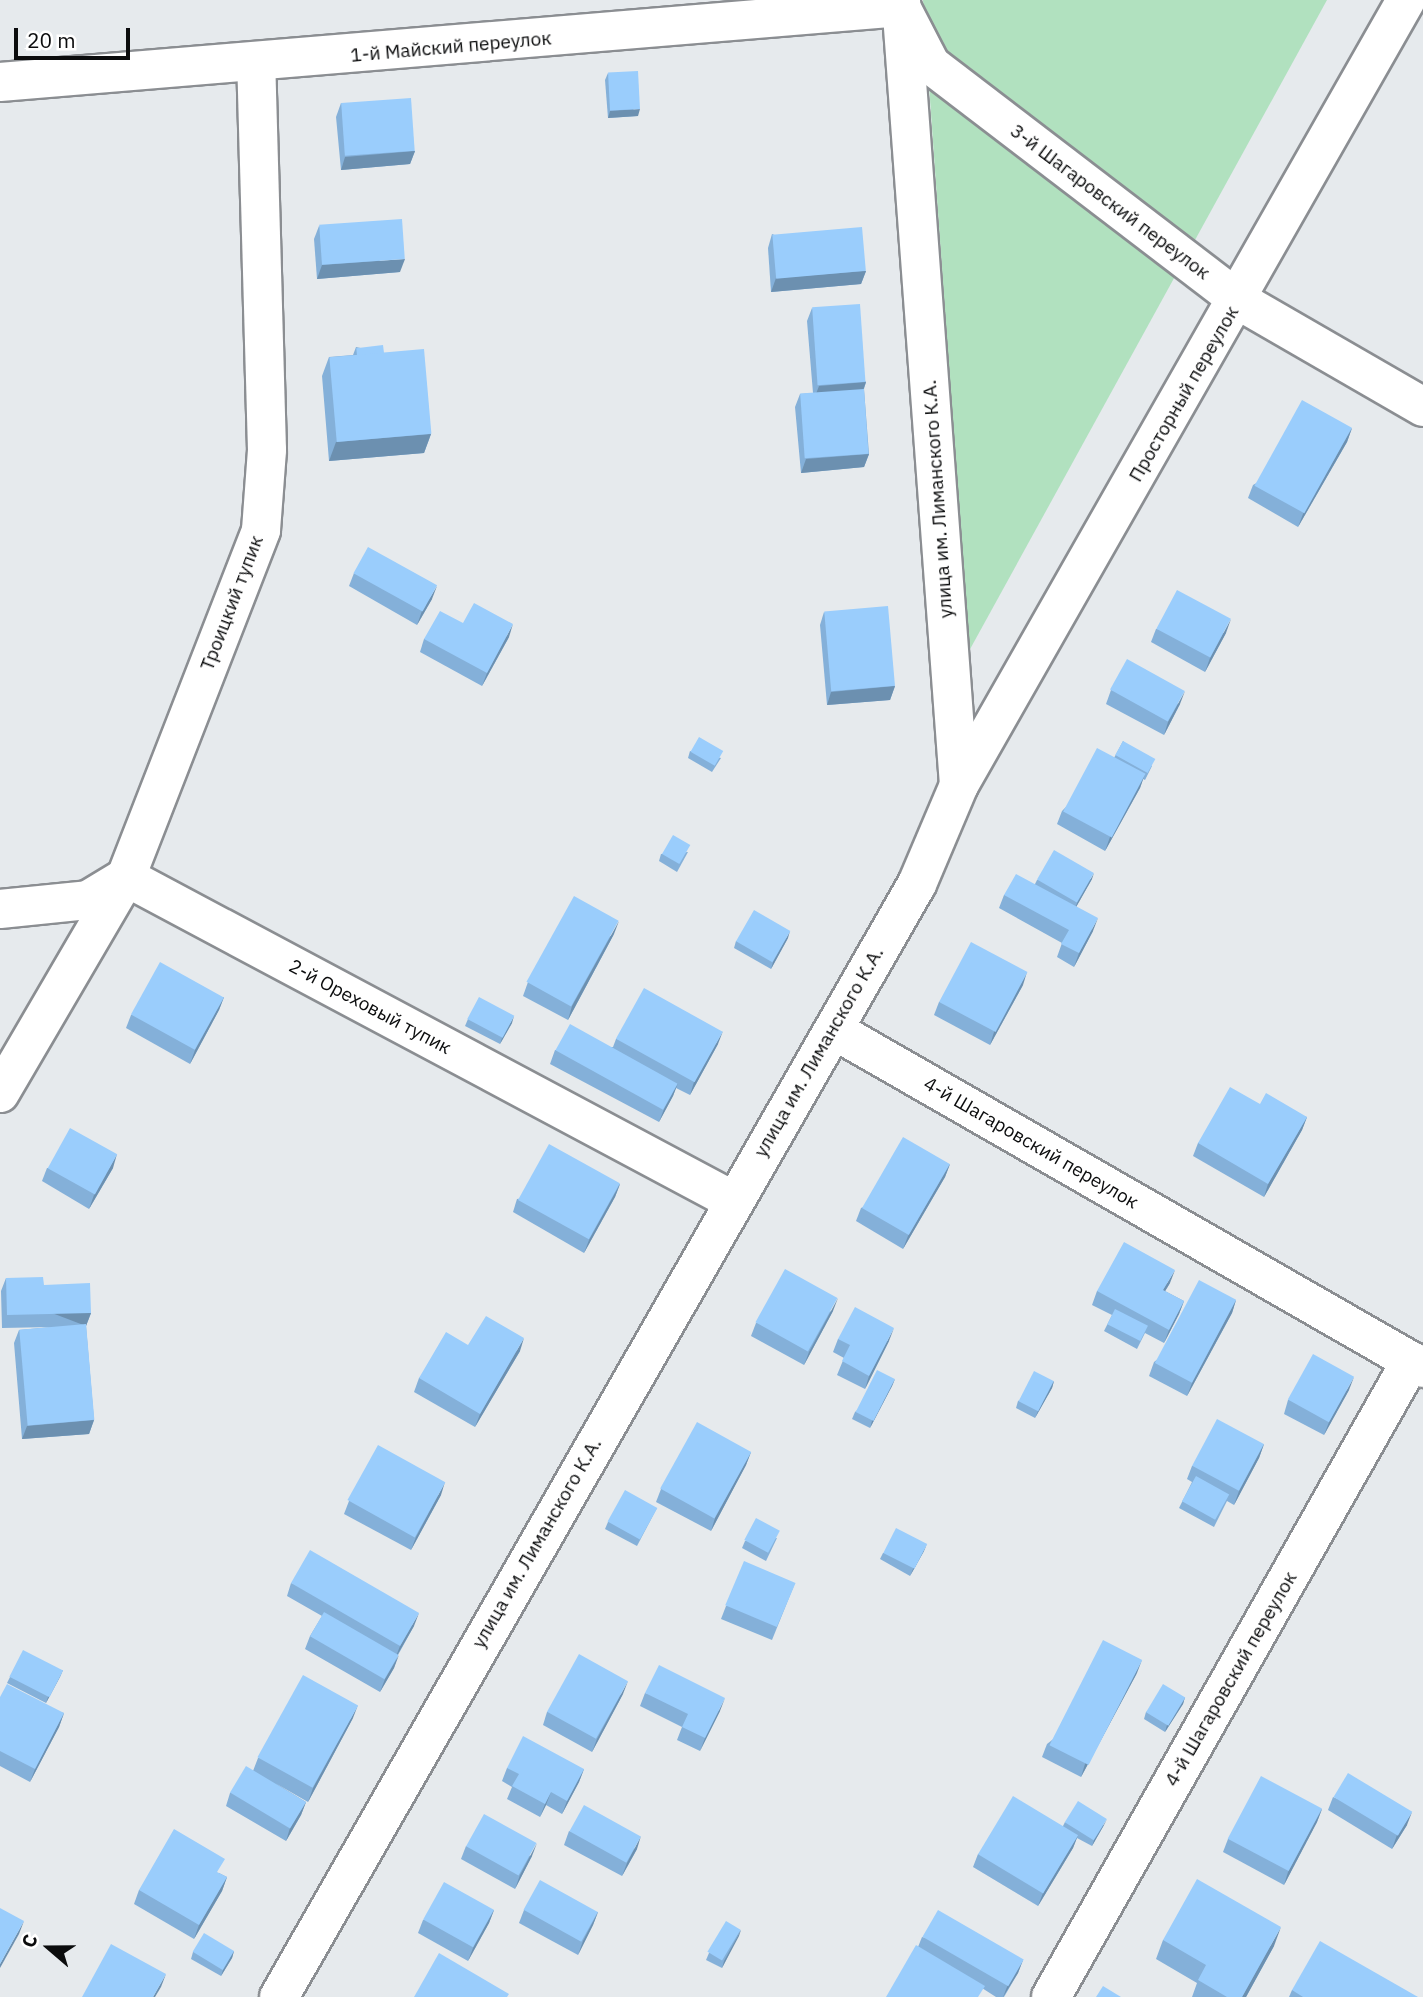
<!DOCTYPE html>
<html>
<head>
<meta charset="utf-8">
<style>
  body { margin:0 }
  #map { position:relative; width:1423px; height:1997px; overflow:hidden; background:#e6eaed; font-family:"IBM Plex Sans",sans-serif }
  div>[style] { position:absolute }
  [style*='--x'] { left:calc(var(--x)*1px); top:calc(var(--y)*1px); width:calc(var(--w)*1px); rotate:calc(var(--a)*1deg) }
  .green>* { inset:0; background:#b1e1bf }
  .roads { filter:drop-shadow(2px 0 #8b8e92) drop-shadow(-2px 0 #8b8e92) drop-shadow(0 2px #8b8e92) drop-shadow(0 -2px #8b8e92) }
  .minor>* { height:38px; margin:-19px; padding:0 19px; transform-origin:19px; border-radius:19px; background:#fff }
  .wall>* { inset:0; background:#84b0d9 }
  .shaded-wall>* { inset:0; background:#6c90b0; transform-origin:0 0 }
  .building>* { inset:0; background:#9acdfc; transform-origin:0 0 }
  span { translate:-50% -50%; white-space:nowrap; text-align:center; line-height:1.15; -webkit-text-stroke:7px #fff; paint-order:stroke }
  .street-label { font-size:19px; color:#0b0c0d }
  .north { position:absolute; left:14px; top:1913px; width:70px; height:70px; -webkit-text-stroke:5px #fff; paint-order:stroke; rotate:290deg; font-size:19px; font-weight:700; line-height:28px; text-align:center; color:#0b0c0d }
  .north::after { content:''; display:block; margin:auto; width:24px; height:32px; background:#0b0c0d; clip-path:polygon(50% 0,100% 100%,50% 72%,0 100%) }
  .scale { position:absolute; left:14px; top:28px; width:116px; height:32px; box-sizing:border-box; border:4px solid #0b0c0d; border-top:0; padding-left:9px; font-size:21px; line-height:24px; white-space:nowrap; color:#0b0c0d; -webkit-text-stroke:5px #fff; paint-order:stroke }
</style>
</head>
<body>
<div id="map">
  <div class="green">
    <i style="clip-path:polygon(923px 0,1327px 0,969px 651px)"></i>
  </div>
  <div class="roads">
    <div class="minor">
      <i style="--x:0;--y:82;--w:904;--a:-4.76"></i>
      <i style="--x:901;--y:7;--w:65;--a:62.7"></i>
      <i style="--x:931;--y:65;--w:387;--a:37.4"></i>
      <i style="--x:1238;--y:300;--w:214;--a:30"></i>
      <i style="--x:959;--y:785;--w:903;--a:-60.34"></i>
      <i style="--x:0;--y:909;--w:88;--a:-5.8"></i>
      <i style="--x:88;--y:900;--w:44;--a:-31.2"></i>
      <i style="--x:126;--y:877;--w:687;--a:28.06"></i>
      <i style="--x:834;--y:1030;--w:679;--a:29.85"></i>
      <i style="--x:0;--y:1093;--w:250;--a:-59.7"></i>
      <i style="--x:126;--y:877;--w:372;--a:-68.7"></i>
      <i style="--x:261;--y:530;--w:80;--a:-85.7"></i>
      <i style="--x:267;--y:450;--w:386;--a:-91.6"></i>
      <i style="--x:279;--y:1997;--w:1283;--a:-60.18"></i>
      <i style="--x:917;--y:884;--w:108;--a:-67"></i>
      <i style="--x:959;--y:785;--w:787;--a:-94.23"></i>
      <i style="--x:1051;--y:1997;--w:731;--a:-60.49"></i>
    </div>
  </div>
  <div class="wall">
    <i style="clip-path:polygon(608px 73px,638px 116px,608px 118px,605px 80px)"></i>
    <i style="clip-path:polygon(341px 103px,415px 151px,410px 164px,341px 170px,336px 117px)"></i>
    <i style="clip-path:polygon(319px 226px,400px 272px,317px 279px,314px 239px)"></i>
    <i style="clip-path:polygon(772px 234px,866px 271px,861px 284px,771px 292px,768px 248px)"></i>
    <i style="clip-path:polygon(812px 308px,866px 382px,864px 389px,869px 454px,864px 467px,801px 473px,795px 407px,800px 394px,813px 393px,807px 321px)"></i>
    <i style="clip-path:polygon(356px 347px,384px 353px,431px 434px,424px 453px,329px 461px,322px 376px,329px 357px,353px 355px)"></i>
    <i style="clip-path:polygon(1352px 428px,1347px 442px,1298px 527px,1248px 498px,1253px 485px)"></i>
    <i style="clip-path:polygon(354px 573px,432px 599px,417px 625px,349px 586px)"></i>
    <i style="clip-path:polygon(824px 612px,895px 686px,890px 700px,827px 705px,820px 625px)"></i>
    <i style="clip-path:polygon(463px 623px,509px 637px,482px 686px,420px 652px,424px 639px)"></i>
    <i style="clip-path:polygon(1156px 629px,1226px 633px,1205px 672px,1151px 642px)"></i>
    <i style="clip-path:polygon(1111px 690px,1180px 704px,1164px 735px,1106px 704px)"></i>
    <i style="clip-path:polygon(1123px 741px,1152px 766px,1145px 780px,1143px 779px,1140px 788px,1105px 851px,1057px 824px,1062px 811px,1114px 758px)"></i>
    <i style="clip-path:polygon(690px 751px,721px 758px,712px 772px,688px 758px)"></i>
    <i style="clip-path:polygon(688px 852px,677px 872px,659px 861px,661px 854px)"></i>
    <i style="clip-path:polygon(1092px 879px,1076px 907px,1093px 931px,1074px 967px,1057px 957px,1062px 943px,999px 908px,1004px 895px,1035px 884px,1037px 880px)"></i>
    <i style="clip-path:polygon(614px 934px,568px 1020px,523px 996px,528px 982px)"></i>
    <i style="clip-path:polygon(788px 938px,771px 969px,734px 948px,736px 941px)"></i>
    <i style="clip-path:polygon(1023px 985px,990px 1045px,934px 1015px,939px 1002px)"></i>
    <i style="clip-path:polygon(224px 997px,219px 1010px,190px 1064px,126px 1028px,131px 1015px)"></i>
    <i style="clip-path:polygon(468px 1019px,512px 1023px,500px 1044px,465px 1026px)"></i>
    <i style="clip-path:polygon(616px 1039px,718px 1044px,690px 1095px,676px 1088px,673px 1096px,659px 1122px,550px 1064px,555px 1050px,613px 1047px)"></i>
    <i style="clip-path:polygon(1260px 1104px,1307px 1117px,1302px 1130px,1264px 1197px,1193px 1156px,1198px 1143px)"></i>
    <i style="clip-path:polygon(950px 1164px,945px 1177px,903px 1249px,856px 1221px,861px 1208px)"></i>
    <i style="clip-path:polygon(47px 1168px,113px 1168px,89px 1209px,42px 1181px)"></i>
    <i style="clip-path:polygon(620px 1184px,615px 1197px,584px 1253px,513px 1212px,517px 1199px)"></i>
    <i style="clip-path:polygon(6px 1278px,44px 1285px,91px 1313px,86px 1326px,94px 1420px,89px 1434px,22px 1439px,14px 1343px,19px 1330px,52px 1327px,2px 1328px,1px 1291px)"></i>
    <i style="clip-path:polygon(1170px 1283px,1165px 1291px,1184px 1301px,1179px 1314px,1164px 1343px,1145px 1333px,1137px 1349px,1104px 1331px,1112px 1315px,1092px 1305px,1097px 1291px)"></i>
    <i style="clip-path:polygon(1236px 1300px,1232px 1313px,1187px 1396px,1149px 1376px,1154px 1362px)"></i>
    <i style="clip-path:polygon(833px 1311px,804px 1365px,751px 1336px,756px 1323px)"></i>
    <i style="clip-path:polygon(838px 1339px,889px 1341px,865px 1389px,837px 1375px,844px 1358px,833px 1352px)"></i>
    <i style="clip-path:polygon(468px 1345px,520px 1351px,475px 1427px,414px 1392px,419px 1378px)"></i>
    <i style="clip-path:polygon(895px 1379px,892px 1386px,870px 1428px,852px 1419px,855px 1412px)"></i>
    <i style="clip-path:polygon(1054px 1381px,1052px 1388px,1035px 1418px,1016px 1408px,1018px 1401px)"></i>
    <i style="clip-path:polygon(1349px 1390px,1324px 1435px,1284px 1414px,1288px 1400px)"></i>
    <i style="clip-path:polygon(1264px 1444px,1259px 1458px,1234px 1505px,1227px 1501px,1214px 1527px,1179px 1508px,1192px 1482px,1187px 1479px,1192px 1466px)"></i>
    <i style="clip-path:polygon(751px 1452px,746px 1465px,711px 1531px,656px 1502px,661px 1489px)"></i>
    <i style="clip-path:polygon(441px 1495px,411px 1550px,344px 1514px,349px 1501px)"></i>
    <i style="clip-path:polygon(657px 1508px,637px 1546px,605px 1529px,608px 1522px)"></i>
    <i style="clip-path:polygon(777px 1538px,766px 1561px,742px 1548px,745px 1541px)"></i>
    <i style="clip-path:polygon(924px 1551px,910px 1576px,880px 1559px,883px 1553px)"></i>
    <i style="clip-path:polygon(291px 1583px,414px 1626px,398px 1655px,394px 1668px,380px 1692px,305px 1649px,310px 1636px,322px 1616px,287px 1596px)"></i>
    <i style="clip-path:polygon(795px 1583px,772px 1640px,721px 1619px,726px 1606px)"></i>
    <i style="clip-path:polygon(63px 1670px,46px 1703px,7px 1683px,10px 1677px)"></i>
    <i style="clip-path:polygon(1137px 1673px,1081px 1777px,1042px 1757px,1047px 1744px)"></i>
    <i style="clip-path:polygon(645px 1693px,720px 1711px,700px 1751px,677px 1740px,682px 1727px,640px 1706px)"></i>
    <i style="clip-path:polygon(623px 1694px,592px 1752px,543px 1725px,547px 1712px)"></i>
    <i style="clip-path:polygon(0 1697px,64px 1713px,59px 1727px,30px 1782px,0 1766px)"></i>
    <i style="clip-path:polygon(1185px 1697px,1183px 1704px,1165px 1732px,1144px 1719px,1146px 1712px)"></i>
    <i style="clip-path:polygon(353px 1718px,308px 1802px,275px 1783px,306px 1802px,301px 1815px,286px 1841px,226px 1806px,230px 1793px,253px 1771px,258px 1758px)"></i>
    <i style="clip-path:polygon(507px 1768px,584px 1769px,579px 1782px,562px 1814px,546px 1805px,540px 1817px,507px 1799px,512px 1787px,502px 1781px)"></i>
    <i style="clip-path:polygon(1333px 1797px,1407px 1825px,1392px 1849px,1328px 1810px)"></i>
    <i style="clip-path:polygon(1322px 1809px,1317px 1822px,1284px 1885px,1223px 1852px,1228px 1839px)"></i>
    <i style="clip-path:polygon(1065px 1822px,1104px 1825px,1092px 1846px,1077px 1838px,1073px 1848px,1038px 1906px,973px 1867px,978px 1854px,1063px 1826px)"></i>
    <i style="clip-path:polygon(569px 1831px,637px 1849px,622px 1876px,564px 1845px)"></i>
    <i style="clip-path:polygon(466px 1846px,532px 1856px,515px 1889px,461px 1859px)"></i>
    <i style="clip-path:polygon(219px 1873px,227px 1877px,222px 1891px,194px 1939px,134px 1904px,139px 1890px)"></i>
    <i style="clip-path:polygon(494px 1910px,489px 1923px,468px 1961px,418px 1933px,423px 1920px)"></i>
    <i style="clip-path:polygon(524px 1910px,598px 1912px,593px 1925px,578px 1955px,519px 1923px)"></i>
    <i style="clip-path:polygon(741px 1930px,722px 1968px,706px 1960px,709px 1953px)"></i>
    <i style="clip-path:polygon(922px 1937px,1023px 1960px,1018px 1973px,1004px 1997px,996px 1997px,918px 1947px)"></i>
    <i style="clip-path:polygon(1163px 1940px,1274px 1946px,1246px 1997px,1192px 1997px,1197px 1983px,1156px 1959px)"></i>
    <i style="clip-path:polygon(234px 1951px,232px 1958px,221px 1976px,191px 1959px,193px 1952px)"></i>
    <i style="clip-path:polygon(1292px 1990px,1418px 1997px,1289px 1997px)"></i>
  </div>
  <div class="shaded-wall">
    <i style="clip-path:polygon(640px 109px,638px 116px,608px 118px,610px 111px)"></i>
    <i style="clip-path:polygon(415px 151px,410px 164px,341px 170px,345px 157px)"></i>
    <i style="clip-path:polygon(405px 259px,400px 272px,317px 279px,322px 265px)"></i>
    <i style="clip-path:polygon(866px 271px,861px 284px,771px 292px,776px 278px)"></i>
    <i style="clip-path:polygon(866px 382px,861px 396px,814px 399px,819px 386px)"></i>
    <i style="clip-path:polygon(1352px 428px,1347px 442px,1298px 527px,1303px 514px)"></i>
    <i style="clip-path:polygon(431px 434px,424px 453px,329px 461px,336px 442px)"></i>
    <i style="clip-path:polygon(869px 454px,864px 467px,801px 473px,806px 459px)"></i>
    <i style="clip-path:polygon(437px 586px,432px 599px,417px 625px,422px 611px)"></i>
    <i style="clip-path:polygon(1231px 619px,1226px 633px,1205px 672px,1210px 658px)"></i>
    <i style="clip-path:polygon(513px 624px,509px 637px,482px 686px,487px 673px)"></i>
    <i style="clip-path:polygon(895px 686px,890px 700px,827px 705px,831px 692px)"></i>
    <i style="clip-path:polygon(1185px 691px,1180px 704px,1164px 735px,1168px 722px)"></i>
    <i style="clip-path:polygon(1145px 774px,1140px 788px,1105px 851px,1110px 837px)"></i>
    <i style="clip-path:polygon(1094px 873px,1092px 879px,1075px 909px,1077px 903px)"></i>
    <i style="clip-path:polygon(1098px 918px,1093px 931px,1074px 967px,1079px 953px)"></i>
    <i style="clip-path:polygon(619px 921px,614px 934px,568px 1020px,572px 1006px)"></i>
    <i style="clip-path:polygon(790px 931px,788px 938px,771px 969px,773px 962px)"></i>
    <i style="clip-path:polygon(1027px 972px,1023px 985px,990px 1045px,994px 1032px)"></i>
    <i style="clip-path:polygon(224px 997px,219px 1010px,190px 1064px,195px 1050px)"></i>
    <i style="clip-path:polygon(514px 1016px,512px 1023px,500px 1044px,502px 1038px)"></i>
    <i style="clip-path:polygon(723px 1031px,718px 1044px,690px 1095px,694px 1082px)"></i>
    <i style="clip-path:polygon(678px 1083px,673px 1096px,659px 1122px,664px 1109px)"></i>
    <i style="clip-path:polygon(1307px 1117px,1302px 1130px,1264px 1197px,1268px 1184px)"></i>
    <i style="clip-path:polygon(117px 1154px,113px 1168px,89px 1209px,94px 1195px)"></i>
    <i style="clip-path:polygon(950px 1164px,945px 1177px,903px 1249px,908px 1236px)"></i>
    <i style="clip-path:polygon(620px 1184px,615px 1197px,584px 1253px,589px 1240px)"></i>
    <i style="clip-path:polygon(1175px 1270px,1170px 1283px,1158px 1303px,1163px 1290px)"></i>
    <i style="clip-path:polygon(838px 1298px,833px 1311px,804px 1365px,809px 1352px)"></i>
    <i style="clip-path:polygon(1236px 1300px,1232px 1313px,1187px 1396px,1192px 1383px)"></i>
    <i style="clip-path:polygon(1184px 1301px,1179px 1314px,1164px 1343px,1169px 1330px)"></i>
    <i style="left:91px;top:1313px;width:14px;height:84px;rotate:111deg"></i>
    <i style="clip-path:polygon(894px 1328px,889px 1341px,865px 1389px,869px 1376px)"></i>
    <i style="clip-path:polygon(524px 1338px,520px 1351px,475px 1427px,480px 1414px)"></i>
    <i style="clip-path:polygon(1354px 1377px,1349px 1390px,1324px 1435px,1329px 1422px)"></i>
    <i style="clip-path:polygon(895px 1379px,892px 1386px,870px 1428px,872px 1421px)"></i>
    <i style="clip-path:polygon(1054px 1381px,1052px 1388px,1035px 1418px,1038px 1411px)"></i>
    <i style="clip-path:polygon(94px 1420px,89px 1434px,22px 1439px,27px 1426px)"></i>
    <i style="clip-path:polygon(1264px 1444px,1259px 1458px,1234px 1505px,1239px 1491px)"></i>
    <i style="clip-path:polygon(751px 1452px,746px 1465px,711px 1531px,715px 1518px)"></i>
    <i style="clip-path:polygon(445px 1482px,441px 1495px,411px 1550px,416px 1537px)"></i>
    <i style="clip-path:polygon(927px 1544px,924px 1551px,910px 1576px,913px 1569px)"></i>
    <i style="clip-path:polygon(419px 1613px,414px 1626px,395px 1659px,400px 1646px)"></i>
    <i style="clip-path:polygon(399px 1655px,394px 1668px,380px 1692px,385px 1679px)"></i>
    <i style="clip-path:polygon(1142px 1660px,1137px 1673px,1081px 1777px,1085px 1764px)"></i>
    <i style="clip-path:polygon(63px 1670px,60px 1677px,46px 1703px,48px 1697px)"></i>
    <i style="clip-path:polygon(628px 1681px,623px 1694px,592px 1752px,597px 1739px)"></i>
    <i style="clip-path:polygon(1185px 1697px,1183px 1704px,1165px 1732px,1167px 1725px)"></i>
    <i style="clip-path:polygon(725px 1698px,720px 1711px,700px 1751px,705px 1738px)"></i>
    <i style="clip-path:polygon(358px 1705px,353px 1718px,308px 1802px,313px 1788px)"></i>
    <i style="clip-path:polygon(64px 1713px,59px 1727px,30px 1782px,35px 1769px)"></i>
    <i style="clip-path:polygon(584px 1769px,579px 1782px,562px 1814px,567px 1801px)"></i>
    <i style="clip-path:polygon(551px 1792px,546px 1805px,540px 1817px,545px 1804px)"></i>
    <i style="clip-path:polygon(306px 1802px,301px 1815px,286px 1841px,290px 1828px)"></i>
    <i style="clip-path:polygon(1322px 1809px,1317px 1822px,1284px 1885px,1288px 1872px)"></i>
    <i style="clip-path:polygon(1412px 1812px,1407px 1825px,1392px 1849px,1397px 1835px)"></i>
    <i style="clip-path:polygon(1107px 1819px,1104px 1825px,1092px 1846px,1094px 1840px)"></i>
    <i style="clip-path:polygon(1078px 1835px,1073px 1848px,1038px 1906px,1043px 1893px)"></i>
    <i style="clip-path:polygon(641px 1836px,637px 1849px,622px 1876px,627px 1863px)"></i>
    <i style="clip-path:polygon(537px 1843px,532px 1856px,515px 1889px,520px 1875px)"></i>
    <i style="clip-path:polygon(227px 1877px,222px 1891px,194px 1939px,199px 1925px)"></i>
    <i style="clip-path:polygon(494px 1910px,489px 1923px,468px 1961px,473px 1948px)"></i>
    <i style="clip-path:polygon(598px 1912px,593px 1925px,578px 1955px,583px 1941px)"></i>
    <i style="clip-path:polygon(24px 1921px,19px 1934px,0 1968px,0 1964px)"></i>
    <i style="clip-path:polygon(1281px 1927px,1274px 1946px,1246px 1997px,1242px 1997px)"></i>
    <i style="clip-path:polygon(741px 1930px,739px 1936px,722px 1968px,724px 1961px)"></i>
    <i style="clip-path:polygon(234px 1951px,232px 1958px,221px 1976px,223px 1970px)"></i>
    <i style="clip-path:polygon(1023px 1960px,1018px 1973px,1003px 1997px,1007px 1987px)"></i>
    <i style="clip-path:polygon(166px 1974px,161px 1987px,155px 1997px,153px 1997px)"></i>
  </div>
  <div class="building">
    <i style="left:638px;top:71px;width:38px;height:30px;rotate:87deg"></i>
    <i style="left:411px;top:98px;width:53px;height:70px;rotate:86deg"></i>
    <i style="left:402px;top:219px;width:40px;height:83px;rotate:86deg"></i>
    <i style="left:862px;top:227px;width:44px;height:90px;rotate:85deg"></i>
    <i style="left:860px;top:304px;width:78px;height:48px;rotate:86deg"></i>
    <i style="left:383px;top:345px;width:8px;height:27px;rotate:83deg"></i>
    <i style="left:424px;top:349px;width:85px;height:95px;rotate:85deg"></i>
    <i style="left:864px;top:389px;width:65px;height:64px;rotate:86deg"></i>
    <i style="left:1302px;top:400px;width:57px;height:98px;rotate:29deg"></i>
    <i style="left:368px;top:547px;width:79px;height:30px;rotate:29deg"></i>
    <i style="left:1177px;top:590px;width:61px;height:44px;rotate:28deg"></i>
    <i style="clip-path:polygon(474px 603px,513px 624px,487px 673px,424px 639px,440px 611px,463px 623px)"></i>
    <i style="left:888px;top:606px;width:80px;height:64px;rotate:85deg"></i>
    <i style="left:1127px;top:659px;width:66px;height:35px;rotate:29deg"></i>
    <i style="left:699px;top:737px;width:28px;height:17px;rotate:30deg"></i>
    <i style="left:1123px;top:741px;width:37px;height:16px;rotate:29deg"></i>
    <i style="left:1097px;top:748px;width:55px;height:72px;rotate:28deg"></i>
    <i style="left:673px;top:835px;width:20px;height:22px;rotate:30deg"></i>
    <i style="left:1054px;top:850px;width:46px;height:34px;rotate:30deg"></i>
    <i style="clip-path:polygon(1016px 874px,1098px 918px,1079px 953px,1061px 944px,1069px 930px,1004px 895px)"></i>
    <i style="left:574px;top:896px;width:51px;height:98px;rotate:29deg"></i>
    <i style="left:754px;top:910px;width:42px;height:36px;rotate:30deg"></i>
    <i style="left:971px;top:942px;width:64px;height:68px;rotate:28deg"></i>
    <i style="left:160px;top:962px;width:73px;height:60px;rotate:29deg"></i>
    <i style="left:644px;top:988px;width:90px;height:58px;rotate:29deg"></i>
    <i style="left:479px;top:997px;width:40px;height:25px;rotate:28deg"></i>
    <i style="left:570px;top:1024px;width:123px;height:30px;rotate:29deg"></i>
    <i style="clip-path:polygon(1230px 1087px,1260px 1104px,1266px 1093px,1307px 1117px,1268px 1184px,1198px 1143px)"></i>
    <i style="left:70px;top:1128px;width:54px;height:46px;rotate:29deg"></i>
    <i style="left:903px;top:1137px;width:54px;height:82px;rotate:30deg"></i>
    <i style="left:549px;top:1144px;width:81px;height:64px;rotate:29deg"></i>
    <i style="clip-path:polygon(1124px 1242px,1175px 1270px,1163px 1290px,1184px 1301px,1169px 1330px,1097px 1291px)"></i>
    <i style="left:785px;top:1269px;width:60px;height:61px;rotate:29deg"></i>
    <i style="clip-path:polygon(43px 1277px,44px 1285px,90px 1283px,91px 1313px,7px 1315px,6px 1278px)"></i>
    <i style="left:1199px;top:1280px;width:42px;height:94px;rotate:28deg"></i>
    <i style="clip-path:polygon(855px 1307px,894px 1328px,869px 1376px,842px 1361px,850px 1345px,838px 1339px)"></i>
    <i style="left:1115px;top:1309px;width:37px;height:17px;rotate:27deg"></i>
    <i style="clip-path:polygon(486px 1316px,524px 1338px,480px 1414px,419px 1378px,446px 1332px,468px 1345px)"></i>
    <i style="left:86px;top:1324px;width:96px;height:67px;rotate:85deg"></i>
    <i style="left:1313px;top:1354px;width:47px;height:52px;rotate:29deg"></i>
    <i style="left:877px;top:1370px;width:20px;height:47px;rotate:27deg"></i>
    <i style="left:1034px;top:1371px;width:22px;height:34px;rotate:27deg"></i>
    <i style="left:1217px;top:1419px;width:53px;height:53px;rotate:28deg"></i>
    <i style="left:697px;top:1422px;width:62px;height:76px;rotate:29deg"></i>
    <i style="left:378px;top:1445px;width:77px;height:63px;rotate:29deg"></i>
    <i style="left:1196px;top:1476px;width:38px;height:29px;rotate:29deg"></i>
    <i style="left:625px;top:1490px;width:37px;height:36px;rotate:29deg"></i>
    <i style="left:756px;top:1518px;width:27px;height:25px;rotate:28deg"></i>
    <i style="left:896px;top:1528px;width:35px;height:28px;rotate:27deg"></i>
    <i style="left:310px;top:1550px;width:126px;height:38px;rotate:30deg"></i>
    <i style="left:744px;top:1561px;width:56px;height:48px;rotate:23deg"></i>
    <i style="left:324px;top:1612px;width:86px;height:28px;rotate:30deg"></i>
    <i style="left:1103px;top:1640px;width:44px;height:118px;rotate:27deg"></i>
    <i style="left:23px;top:1650px;width:45px;height:30px;rotate:27deg"></i>
    <i style="left:579px;top:1654px;width:56px;height:66px;rotate:29deg"></i>
    <i style="clip-path:polygon(659px 1665px,725px 1698px,705px 1738px,682px 1727px,688px 1714px,645px 1693px)"></i>
    <i style="left:303px;top:1675px;width:63px;height:94px;rotate:29deg"></i>
    <i style="clip-path:polygon(7px 1684px,64px 1713px,35px 1769px,0 1751px,0 1697px)"></i>
    <i style="left:1163px;top:1684px;width:26px;height:33px;rotate:31deg"></i>
    <i style="clip-path:polygon(523px 1736px,584px 1769px,567px 1801px,551px 1792px,545px 1804px,512px 1786px,519px 1774px,507px 1768px)"></i>
    <i style="left:246px;top:1766px;width:70px;height:31px;rotate:31deg"></i>
    <i style="left:1348px;top:1773px;width:75px;height:28px;rotate:31deg"></i>
    <i style="left:1261px;top:1776px;width:69px;height:71px;rotate:28deg"></i>
    <i style="left:1013px;top:1796px;width:76px;height:68px;rotate:31deg"></i>
    <i style="left:1078px;top:1801px;width:34px;height:25px;rotate:32deg"></i>
    <i style="left:584px;top:1805px;width:65px;height:30px;rotate:29deg"></i>
    <i style="left:484px;top:1814px;width:60px;height:37px;rotate:29deg"></i>
    <i style="clip-path:polygon(174px 1829px,225px 1859px,217px 1872px,227px 1877px,199px 1925px,139px 1890px)"></i>
    <i style="clip-path:polygon(1197px 1879px,1281px 1927px,1242px 1997px,1227px 1997px,1198px 1980px,1206px 1965px,1163px 1940px)"></i>
    <i style="left:540px;top:1880px;width:66px;height:34px;rotate:29deg"></i>
    <i style="left:444px;top:1882px;width:57px;height:43px;rotate:29deg"></i>
    <i style="clip-path:polygon(0 1908px,24px 1921px,0 1964px)"></i>
    <i style="left:938px;top:1910px;width:99px;height:31px;rotate:30deg"></i>
    <i style="left:726px;top:1921px;width:17px;height:36px;rotate:31deg"></i>
    <i style="left:204px;top:1933px;width:35px;height:22px;rotate:31deg"></i>
    <i style="clip-path:polygon(1320px 1941px,1418px 1997px,1303px 1997px,1292px 1990px)"></i>
    <i style="clip-path:polygon(111px 1944px,166px 1974px,153px 1997px,82px 1997px)"></i>
    <i style="clip-path:polygon(916px 1945px,985px 1986px,978px 1997px,886px 1997px)"></i>
    <i style="clip-path:polygon(439px 1953px,509px 1994px,507px 1997px,414px 1997px)"></i>
    <i style="clip-path:polygon(1103px 1986px,1121px 1997px,1096px 1997px)"></i>
  </div>
  <div class="street-label">
    <span style="left:451px;top:47px;rotate:-5deg">1-й Майский переулок</span>
    <span style="left:1110px;top:202px;rotate:37deg">3-й Шагаровский переулок</span>
    <span style="left:1184px;top:394px;rotate:-60deg">Просторный переулок</span>
    <span style="left:938px;top:499px;rotate:-94deg">улица им. Лиманского К.А.</span>
    <span style="left:232px;top:603px;rotate:-69deg">Троицкий тупик</span>
    <span style="left:370px;top:1007px;rotate:28deg">2-й Ореховый тупик</span>
    <span style="left:819px;top:1052px;rotate:-60deg">улица им. Лиманского К.А.</span>
    <span style="left:1031px;top:1143px;rotate:30deg">4-й Шагаровский переулок</span>
    <span style="left:537px;top:1543px;rotate:-60deg">улица им. Лиманского К.А.</span>
    <span style="left:1231px;top:1679px;rotate:-60deg">4-й Шагаровский переулок</span>
  </div>
  <div class="north">С</div>
  <div class="scale">20 m</div>
</div>
</body>
</html>
